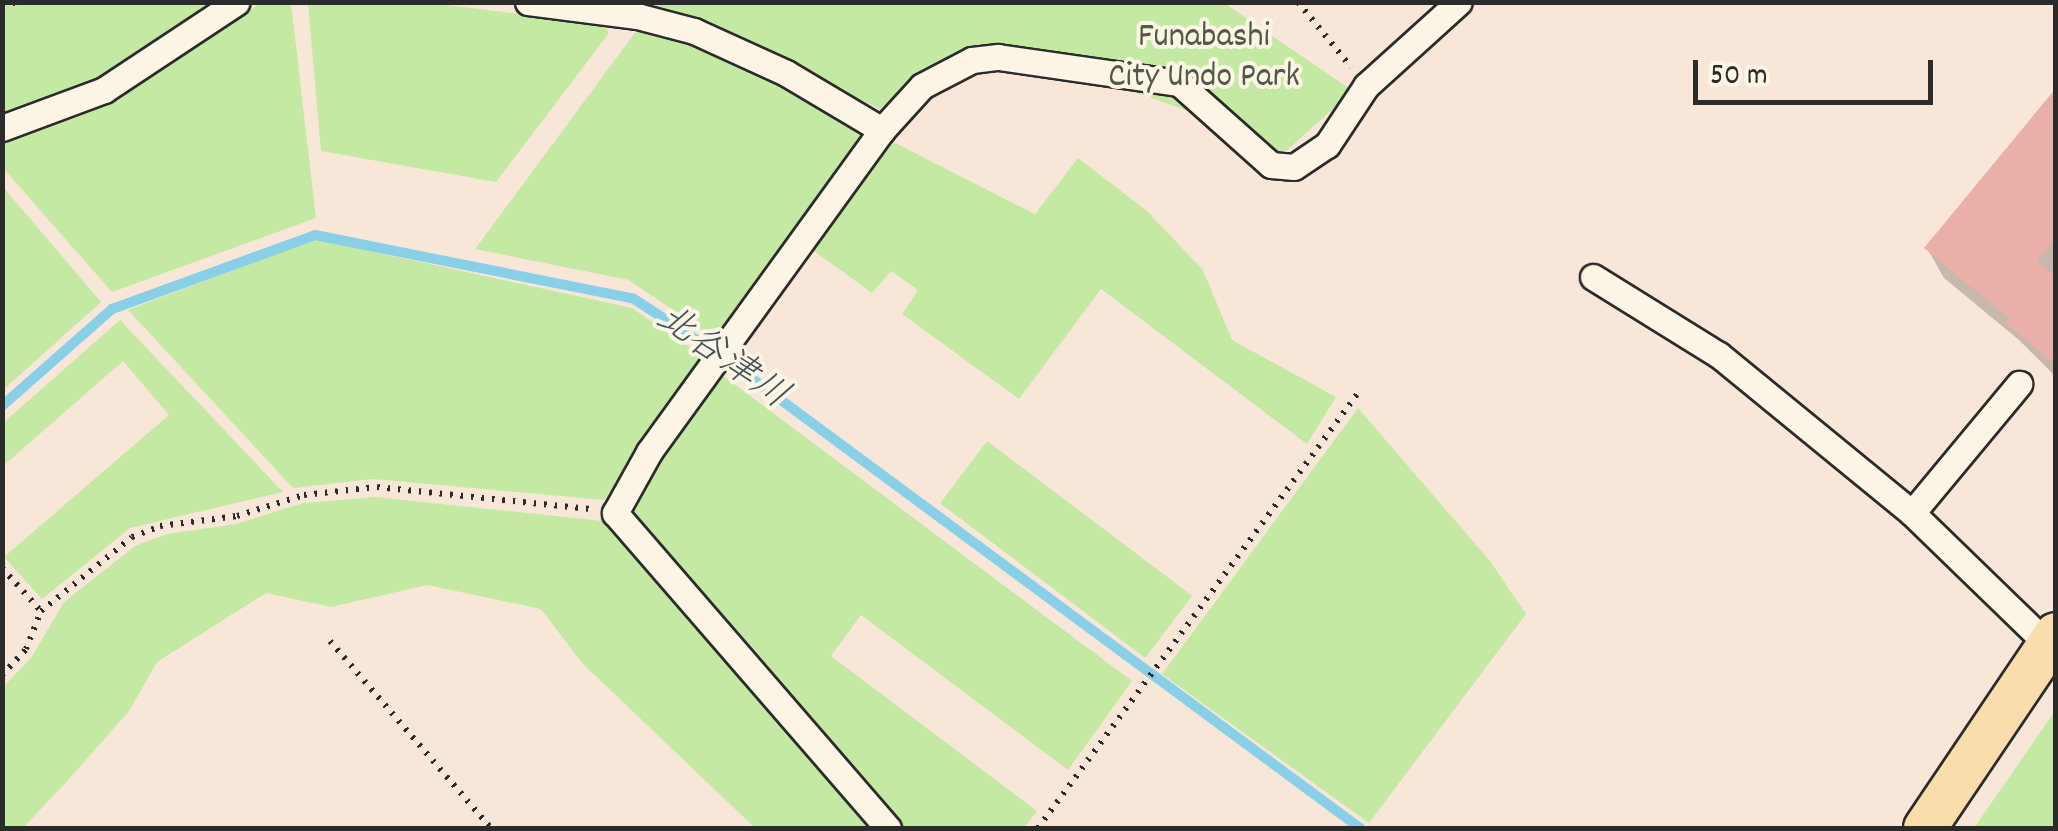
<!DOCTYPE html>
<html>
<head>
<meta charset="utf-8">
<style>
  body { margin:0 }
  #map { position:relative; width:2058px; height:831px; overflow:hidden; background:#f8e7d8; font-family:Dekko,"Klee One",sans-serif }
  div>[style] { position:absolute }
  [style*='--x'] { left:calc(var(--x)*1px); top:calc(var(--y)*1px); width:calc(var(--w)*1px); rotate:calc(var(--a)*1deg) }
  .green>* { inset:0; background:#c4e9a3; transform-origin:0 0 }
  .shadow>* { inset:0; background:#0003 }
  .stream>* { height:10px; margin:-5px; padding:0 5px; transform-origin:5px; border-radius:5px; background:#87d0e8 }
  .building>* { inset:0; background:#eaafa6 }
  .path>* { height:6px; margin-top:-3px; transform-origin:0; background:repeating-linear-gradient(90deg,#2b2b2b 0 2.5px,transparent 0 10.5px) }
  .roads { filter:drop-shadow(2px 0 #2b2b2b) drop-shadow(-2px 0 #2b2b2b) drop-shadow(0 2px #2b2b2b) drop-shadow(0 -2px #2b2b2b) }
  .minor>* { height:25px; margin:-12.5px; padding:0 12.5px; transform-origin:12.5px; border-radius:12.5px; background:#fcf5e5 }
  .primary>* { height:42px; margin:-21px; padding:0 21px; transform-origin:21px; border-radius:21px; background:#f9deab }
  span { translate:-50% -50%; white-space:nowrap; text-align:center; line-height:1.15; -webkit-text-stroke:8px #fcf5e5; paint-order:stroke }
  .park-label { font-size:35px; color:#515a49 }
  .water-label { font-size:38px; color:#42545a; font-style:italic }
  .frame { position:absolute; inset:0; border:5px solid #2b2b2b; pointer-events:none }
  .scale { position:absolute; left:1693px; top:60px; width:240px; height:45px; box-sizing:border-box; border:5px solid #2b2b2b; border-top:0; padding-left:12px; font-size:30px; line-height:35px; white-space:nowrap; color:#2b2b2b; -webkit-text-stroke:8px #fcf5e5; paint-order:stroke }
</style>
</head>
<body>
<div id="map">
  <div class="green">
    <i style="clip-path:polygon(3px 3px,223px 3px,99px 81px,3px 118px)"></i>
    <i style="clip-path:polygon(261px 3px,291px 3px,316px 218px,112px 292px,3px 168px,2px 139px,105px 99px)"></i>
    <i style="clip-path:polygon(308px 3px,432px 3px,602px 24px,609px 33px,496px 182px,321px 151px)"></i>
    <i style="clip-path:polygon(614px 3px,1224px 3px,1353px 91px,1274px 162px,1211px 119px,1086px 75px,981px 47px,925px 68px,880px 109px,716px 30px)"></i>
    <i style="clip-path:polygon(645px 28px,725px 52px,863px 128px,866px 141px,718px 341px,629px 280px,475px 249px,634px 34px)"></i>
    <i style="clip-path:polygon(891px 141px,1035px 214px,1078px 158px,1147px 211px,1203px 270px,1232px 340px,1336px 397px,1307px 444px,1101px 289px,1019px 399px,902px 314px,918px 290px,891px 271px,872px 293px,810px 248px)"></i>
    <i style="clip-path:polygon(3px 187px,101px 302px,3px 390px,2px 390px)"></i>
    <i style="clip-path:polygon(315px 239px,632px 308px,702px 356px,705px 363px,604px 500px,373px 479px,293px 488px,128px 310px)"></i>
    <i style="clip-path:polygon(120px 320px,283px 492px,130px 528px,42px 599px,4px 557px,169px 415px,123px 361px,3px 466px,3px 423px)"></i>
    <i style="clip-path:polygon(718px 372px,1132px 681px,1068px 770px,861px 615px,831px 656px,1037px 811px,1024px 828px,903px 828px,630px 516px,629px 505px,657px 456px)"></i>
    <i style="clip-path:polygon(1358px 408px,1490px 561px,1526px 614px,1369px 823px,1162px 674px)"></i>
    <i style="left:987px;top:441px;width:257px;height:78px;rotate:37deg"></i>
    <i style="clip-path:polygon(375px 497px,612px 522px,871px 828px,755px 828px,582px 663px,541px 609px,427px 585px,331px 607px,266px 593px,157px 662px,129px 711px,68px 780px,23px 828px,3px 828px,3px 687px,31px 658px,64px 602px,135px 546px,167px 534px,236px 524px,303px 503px)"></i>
    <i style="clip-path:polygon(2055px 711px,2055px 828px,1974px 828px)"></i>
  </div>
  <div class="shadow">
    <i style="clip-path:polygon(2056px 92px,2056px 377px,2019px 340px,1944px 278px,1927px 248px)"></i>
  </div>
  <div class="stream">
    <i style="--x:2;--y:406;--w:147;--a:-41.4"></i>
    <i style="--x:112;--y:309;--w:216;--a:-20"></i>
    <i style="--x:315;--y:235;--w:325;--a:11.3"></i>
    <i style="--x:634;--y:299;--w:103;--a:33.1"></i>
    <i style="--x:720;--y:355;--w:796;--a:36.47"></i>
  </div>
  <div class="building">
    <i style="clip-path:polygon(2056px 88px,2056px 239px,2037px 261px,2056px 277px,2056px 365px,2006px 323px,2010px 319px,1924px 248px)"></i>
  </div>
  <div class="path">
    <i style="--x:1298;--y:2;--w:84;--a:50.8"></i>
    <i style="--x:2;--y:4;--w:25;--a:-5"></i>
    <i style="--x:2;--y:568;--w:58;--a:47.8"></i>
    <i style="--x:330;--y:641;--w:247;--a:49.3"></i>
    <i style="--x:2;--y:675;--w:35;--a:-47"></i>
    <i style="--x:26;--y:649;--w:41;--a:-68.5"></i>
    <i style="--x:41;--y:611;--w:117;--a:-39.1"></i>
    <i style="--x:132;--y:537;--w:30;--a:-21"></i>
    <i style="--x:160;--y:526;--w:78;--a:-7.4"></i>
    <i style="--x:237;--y:516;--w:70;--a:-17.4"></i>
    <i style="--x:304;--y:495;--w:73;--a:-6.3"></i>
    <i style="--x:377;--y:487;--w:214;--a:5.9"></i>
    <i style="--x:1038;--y:828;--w:545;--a:-53.66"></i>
  </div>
  <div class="roads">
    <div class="minor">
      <i style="--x:528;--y:2;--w:110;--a:7.3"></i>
      <i style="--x:637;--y:16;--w:59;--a:14.7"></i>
      <i style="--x:694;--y:31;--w:101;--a:24.5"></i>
      <i style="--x:786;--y:73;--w:112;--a:30.7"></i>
      <i style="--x:882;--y:130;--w:59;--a:-47.7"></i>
      <i style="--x:922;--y:86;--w:56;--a:-27.5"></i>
      <i style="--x:972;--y:60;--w:26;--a:-7"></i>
      <i style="--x:998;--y:57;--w:183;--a:8.2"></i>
      <i style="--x:1179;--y:83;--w:123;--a:41.7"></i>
      <i style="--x:1271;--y:165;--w:23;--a:5"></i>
      <i style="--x:1294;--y:167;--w:40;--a:-34"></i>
      <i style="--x:1327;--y:145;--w:71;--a:-56.5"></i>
      <i style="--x:1366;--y:86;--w:125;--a:-42.1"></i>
      <i style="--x:2;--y:128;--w:109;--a:-20.4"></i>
      <i style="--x:104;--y:90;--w:159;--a:-33.5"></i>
      <i style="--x:882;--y:130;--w:397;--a:125.9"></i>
      <i style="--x:649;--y:452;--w:70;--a:119.1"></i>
      <i style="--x:615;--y:513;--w:417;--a:49.1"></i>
      <i style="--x:1593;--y:277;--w:148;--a:31.8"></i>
      <i style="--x:1719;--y:355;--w:249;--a:39.3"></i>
      <i style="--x:1912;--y:513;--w:190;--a:44.1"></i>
      <i style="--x:1912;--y:513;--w:168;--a:-50.3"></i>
    </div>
    <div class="primary">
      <i style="--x:1925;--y:828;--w:234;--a:-56"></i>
    </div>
  </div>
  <div class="park-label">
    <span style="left:1204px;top:58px">Funabashi<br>City Undo Park</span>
  </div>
  <div class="water-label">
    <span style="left:721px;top:359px;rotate:35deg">北谷津川</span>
  </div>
  <div class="frame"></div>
  <div class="scale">50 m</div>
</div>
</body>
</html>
